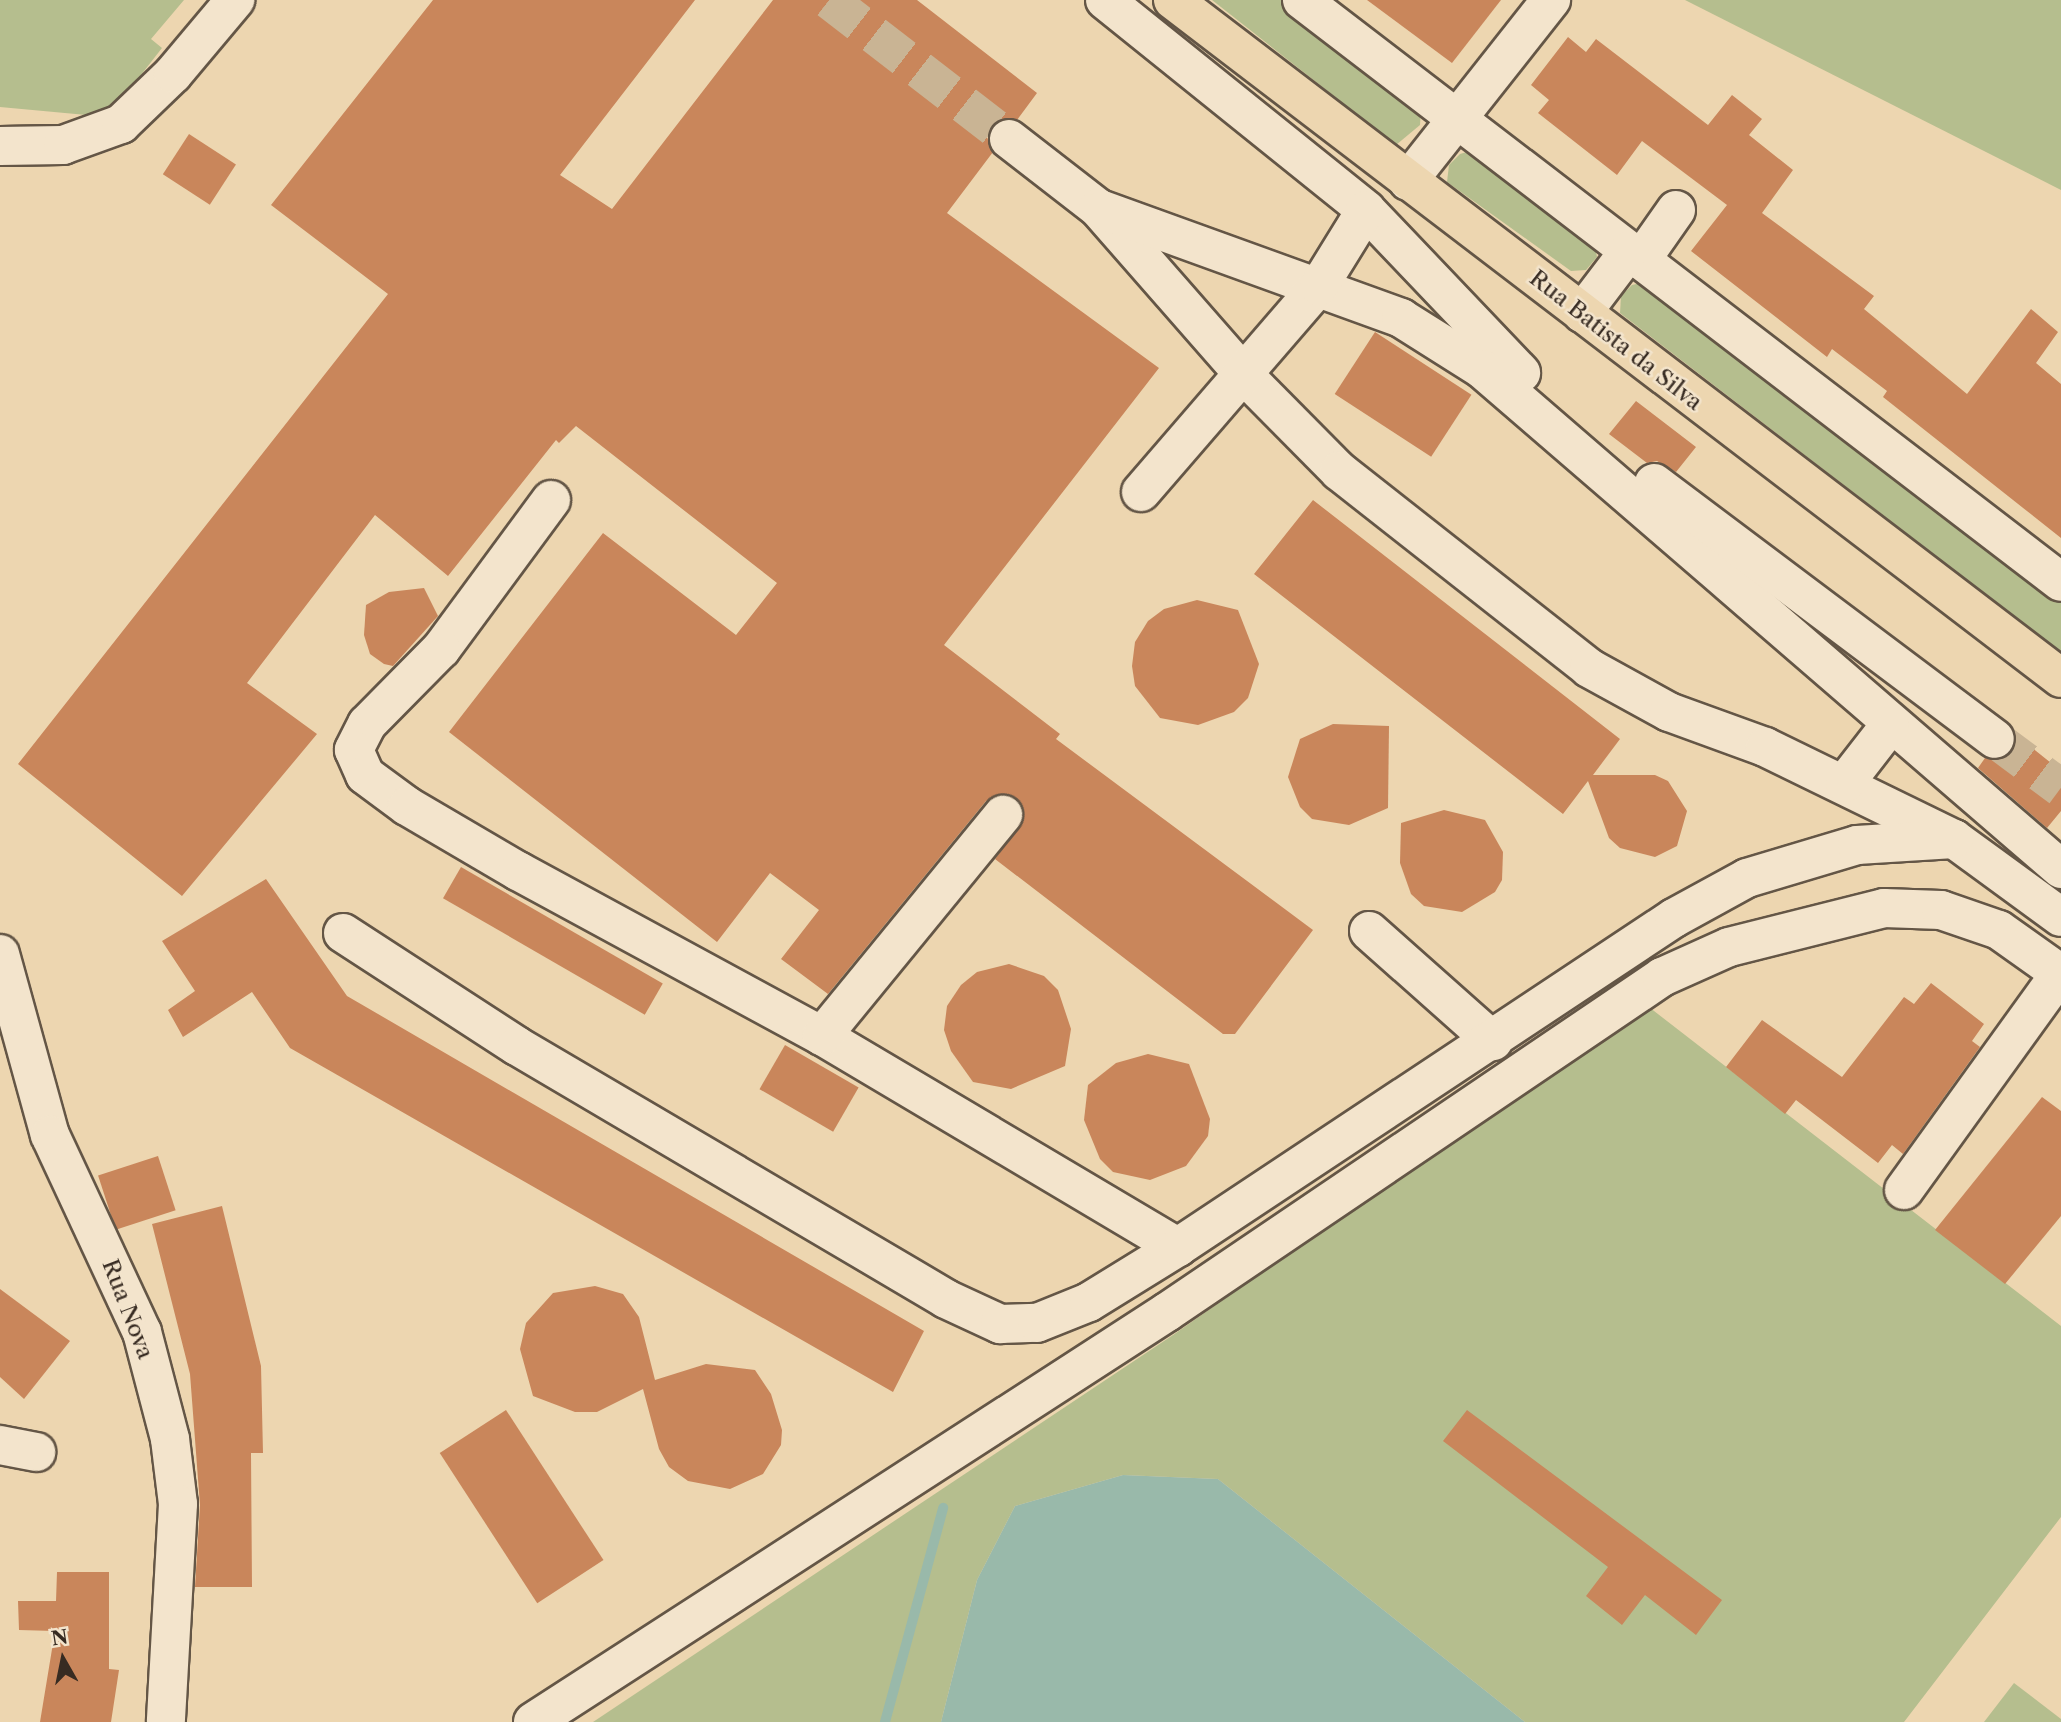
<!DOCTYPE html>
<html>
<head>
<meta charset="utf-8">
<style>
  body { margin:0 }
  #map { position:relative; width:2061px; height:1722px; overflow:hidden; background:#edd6b0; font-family:"Libre Caslon Text",serif }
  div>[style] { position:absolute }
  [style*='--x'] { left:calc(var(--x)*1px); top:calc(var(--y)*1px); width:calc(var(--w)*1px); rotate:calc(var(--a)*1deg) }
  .green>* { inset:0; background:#b5be8e }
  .water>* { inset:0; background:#99b9aa }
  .stream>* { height:10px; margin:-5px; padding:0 5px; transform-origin:5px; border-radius:5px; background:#99b9aa }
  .building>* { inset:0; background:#c9865b; transform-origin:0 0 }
  .minor-tunnel>* { height:38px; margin-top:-19px; transform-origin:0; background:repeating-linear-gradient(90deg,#c9b494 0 38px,transparent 0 57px) }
  .roads { filter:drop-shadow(2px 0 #645646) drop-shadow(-2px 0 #645646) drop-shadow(0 2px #645646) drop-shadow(0 -2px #645646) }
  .minor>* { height:38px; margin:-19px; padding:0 19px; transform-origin:19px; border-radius:19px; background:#f3e4cc }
  .major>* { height:38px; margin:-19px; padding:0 19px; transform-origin:19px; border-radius:19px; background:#edd6b0 }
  span { translate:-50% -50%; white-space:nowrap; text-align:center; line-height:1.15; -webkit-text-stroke:5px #f3e4cc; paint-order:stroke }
  .street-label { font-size:23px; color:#372b22 }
  .north { position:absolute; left:28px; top:1624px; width:70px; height:70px; -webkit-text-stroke:5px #f3e4cc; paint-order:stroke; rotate:351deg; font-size:19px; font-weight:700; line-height:28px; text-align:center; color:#372b22 }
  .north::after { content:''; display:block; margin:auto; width:24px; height:32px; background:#372b22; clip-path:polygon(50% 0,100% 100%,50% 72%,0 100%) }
</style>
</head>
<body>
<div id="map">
  <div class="green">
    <i style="clip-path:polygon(0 0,184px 0,151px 39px,162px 48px,108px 117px,0 107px)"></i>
    <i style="clip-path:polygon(1212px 0,1281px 0,1421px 110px,1420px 125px,1396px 145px)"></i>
    <i style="clip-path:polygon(1685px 0,2061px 0,2061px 190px)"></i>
    <i style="clip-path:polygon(1477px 149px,1594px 242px,1597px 257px,1586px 270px,1571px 271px,1447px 182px,1449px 165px,1460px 154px)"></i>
    <i style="clip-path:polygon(1650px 281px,2061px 599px,2061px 652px,1620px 313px,1621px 296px,1632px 285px)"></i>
    <i style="clip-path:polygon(1645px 1004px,2061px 1326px,2061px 1517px,1904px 1722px,1525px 1722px,1218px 1479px,1123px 1475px,1015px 1506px,977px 1580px,941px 1722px,593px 1722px,1173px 1335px)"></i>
    <i style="clip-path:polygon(2014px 1683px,2061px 1719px,2061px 1722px,1984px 1722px)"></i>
  </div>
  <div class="water">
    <i style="clip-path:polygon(1123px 1475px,1218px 1479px,1525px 1722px,941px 1722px,977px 1580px,1015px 1506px)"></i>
  </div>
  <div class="stream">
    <i style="--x:885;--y:1722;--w:222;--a:-74.8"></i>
  </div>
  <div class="building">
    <i style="clip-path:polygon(433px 0,695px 0,560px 175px,612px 209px,773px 0,917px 0,1037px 93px,1017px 120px,1001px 119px,991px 126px,987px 137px,993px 152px,947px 213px,1159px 368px,944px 645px,1060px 734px,1056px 739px,1313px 930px,1235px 1034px,1223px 1034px,995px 859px,1024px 819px,1023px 807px,1007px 794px,986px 801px,828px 994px,781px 959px,819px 910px,770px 873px,717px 942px,449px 732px,603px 533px,736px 635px,777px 583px,576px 426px,559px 443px,556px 440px,448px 576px,375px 515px,247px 683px,317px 734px,182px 896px,18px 764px,388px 294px,271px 205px)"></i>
    <i style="clip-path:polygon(1367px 0,1501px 0,1452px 63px)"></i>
    <i style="clip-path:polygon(1568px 37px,1586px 52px,1596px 39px,1708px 125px,1732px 95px,1762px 119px,1749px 135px,1793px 170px,1762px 213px,1874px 296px,1864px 309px,1967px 394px,2031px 309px,2058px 332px,2036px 363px,2061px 384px,2061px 538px,1883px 397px,1887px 391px,1832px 349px,1827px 357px,1691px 251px,1727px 205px,1642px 141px,1617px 175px,1538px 113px,1549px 100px,1531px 85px)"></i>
    <i style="left:189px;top:134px;width:56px;height:48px;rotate:33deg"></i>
    <i style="left:1375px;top:332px;width:115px;height:74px;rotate:33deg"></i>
    <i style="clip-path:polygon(1636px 401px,1696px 447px,1676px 472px,1657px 461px,1647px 463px,1609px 434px)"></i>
    <i style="clip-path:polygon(1313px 500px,1620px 739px,1593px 775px,1655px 775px,1668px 781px,1687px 811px,1677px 846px,1655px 857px,1620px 848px,1609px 838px,1588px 781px,1563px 814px,1254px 574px)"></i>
    <i style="clip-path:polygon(424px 588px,438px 616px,393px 666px,384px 664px,370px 654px,364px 635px,366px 605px,389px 592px)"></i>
    <i style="clip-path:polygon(1197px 600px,1238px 610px,1259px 664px,1248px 698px,1234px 712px,1198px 725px,1160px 718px,1135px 686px,1132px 666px,1135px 642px,1148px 621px,1164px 609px)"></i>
    <i style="clip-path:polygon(1333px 724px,1389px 726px,1388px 808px,1349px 825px,1312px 819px,1300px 807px,1288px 777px,1300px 739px)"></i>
    <i style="clip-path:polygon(2016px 735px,2061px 771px,2061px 811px,2047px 828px,1978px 768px,1985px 758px,2003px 759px,2012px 753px)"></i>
    <i style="clip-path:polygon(1444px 810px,1485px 820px,1503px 852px,1502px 880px,1495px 892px,1462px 912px,1424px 906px,1411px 894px,1400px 863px,1401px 823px)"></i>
    <i style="left:461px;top:867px;width:233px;height:36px;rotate:30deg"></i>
    <i style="clip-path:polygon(266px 879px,347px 996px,924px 1331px,893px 1392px,290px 1048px,252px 992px,183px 1037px,168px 1010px,195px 991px,162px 941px)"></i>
    <i style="clip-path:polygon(1009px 964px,1044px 976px,1058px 990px,1071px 1029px,1065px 1066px,1011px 1089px,973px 1082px,951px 1051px,944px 1030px,947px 1006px,961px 985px,977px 972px)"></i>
    <i style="clip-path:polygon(1931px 983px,1984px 1024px,1972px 1041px,1980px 1047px,1903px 1154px,1892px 1145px,1878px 1163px,1796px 1100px,1785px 1114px,1726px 1067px,1762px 1020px,1842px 1077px,1904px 997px,1914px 1004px)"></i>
    <i style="left:785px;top:1045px;width:85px;height:51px;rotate:30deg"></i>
    <i style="clip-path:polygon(1148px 1054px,1189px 1064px,1210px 1119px,1208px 1136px,1186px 1166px,1150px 1180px,1113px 1172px,1100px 1159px,1084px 1120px,1088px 1085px,1116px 1063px)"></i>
    <i style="clip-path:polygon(2042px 1097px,2061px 1111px,2061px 1216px,2005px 1284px,1935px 1230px)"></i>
    <i style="left:158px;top:1156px;width:57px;height:63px;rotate:72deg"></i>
    <i style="clip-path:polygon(222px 1206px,261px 1366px,263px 1453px,251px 1453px,252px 1587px,195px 1587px,200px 1505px,190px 1374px,152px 1224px)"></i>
    <i style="clip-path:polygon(595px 1286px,623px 1294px,639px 1317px,655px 1380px,706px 1364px,755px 1370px,771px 1394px,782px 1430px,781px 1445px,763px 1474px,730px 1489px,688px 1481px,669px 1467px,659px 1449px,643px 1389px,597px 1412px,575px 1412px,533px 1396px,520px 1349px,526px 1323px,553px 1293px)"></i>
    <i style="clip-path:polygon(0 1289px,70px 1341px,24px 1399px,0 1377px)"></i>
    <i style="left:506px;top:1410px;width:179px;height:79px;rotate:57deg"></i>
    <i style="clip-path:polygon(1467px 1410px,1722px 1600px,1696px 1635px,1645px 1595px,1622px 1625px,1586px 1596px,1608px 1567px,1443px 1441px)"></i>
    <i style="clip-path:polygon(57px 1572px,109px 1572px,109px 1669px,119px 1670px,111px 1722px,40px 1722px,55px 1631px,19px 1630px,18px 1601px,56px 1601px)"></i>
  </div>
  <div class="minor-tunnel">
    <i style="--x:829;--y:0;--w:227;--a:37.7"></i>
    <i style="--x:1995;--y:739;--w:82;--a:36.6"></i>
  </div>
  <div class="roads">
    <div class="minor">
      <i style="--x:1105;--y:0;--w:335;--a:38.8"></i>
      <i style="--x:1366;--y:210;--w:225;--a:46.4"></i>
      <i style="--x:1302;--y:0;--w:956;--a:37.48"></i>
      <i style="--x:1009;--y:139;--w:113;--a:37.8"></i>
      <i style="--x:1098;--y:208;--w:223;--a:48.8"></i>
      <i style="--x:1245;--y:376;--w:134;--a:45.3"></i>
      <i style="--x:1339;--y:471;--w:318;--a:38.2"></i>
      <i style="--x:1589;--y:668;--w:91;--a:28.8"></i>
      <i style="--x:1669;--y:712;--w:102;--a:20"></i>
      <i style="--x:1765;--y:747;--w:210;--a:26"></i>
      <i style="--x:1954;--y:839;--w:132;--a:36.1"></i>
      <i style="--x:0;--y:146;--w:63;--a:-0.9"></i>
      <i style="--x:63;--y:145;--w:62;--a:-19.9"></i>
      <i style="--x:121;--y:124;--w:72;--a:-43.9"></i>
      <i style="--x:173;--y:74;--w:97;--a:-50"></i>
      <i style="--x:1408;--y:181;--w:231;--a:-51.7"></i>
      <i style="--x:1103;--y:210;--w:317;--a:19.9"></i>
      <i style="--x:1401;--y:318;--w:96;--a:32.2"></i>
      <i style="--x:1482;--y:369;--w:765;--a:40.81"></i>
      <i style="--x:1641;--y:260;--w:61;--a:-55"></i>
      <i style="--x:1582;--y:313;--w:78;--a:-52.8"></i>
      <i style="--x:1654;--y:483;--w:426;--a:36.9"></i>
      <i style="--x:1141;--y:492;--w:272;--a:-49.2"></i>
      <i style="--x:1319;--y:286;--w:89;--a:-58.3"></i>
      <i style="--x:551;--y:500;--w:185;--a:126.4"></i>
      <i style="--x:441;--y:649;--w:105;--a:134.6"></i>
      <i style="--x:367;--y:724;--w:29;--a:117"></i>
      <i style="--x:354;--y:750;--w:27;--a:66"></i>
      <i style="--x:365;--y:775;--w:52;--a:36.4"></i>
      <i style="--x:407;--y:806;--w:129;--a:30.4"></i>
      <i style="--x:518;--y:871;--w:346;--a:28.5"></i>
      <i style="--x:822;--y:1036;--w:414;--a:30.7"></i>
      <i style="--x:1845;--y:783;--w:73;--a:-52.2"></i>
      <i style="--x:1369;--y:931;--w:166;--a:41.6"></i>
      <i style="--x:343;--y:933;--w:207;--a:33"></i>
      <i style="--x:517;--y:1046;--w:498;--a:30.5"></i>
      <i style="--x:946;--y:1299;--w:60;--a:24.8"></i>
      <i style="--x:1000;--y:1324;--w:37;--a:-2"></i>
      <i style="--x:1037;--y:1323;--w:56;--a:-22"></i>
      <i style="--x:1089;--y:1302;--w:105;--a:-31.7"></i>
      <i style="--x:1178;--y:1247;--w:595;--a:-33.56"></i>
      <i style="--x:1674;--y:918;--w:83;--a:-28.7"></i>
      <i style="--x:1747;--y:878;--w:115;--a:-16.7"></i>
      <i style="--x:1857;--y:845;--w:97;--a:-3.5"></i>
      <i style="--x:0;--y:954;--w:188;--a:74.6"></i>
      <i style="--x:50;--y:1135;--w:217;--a:65"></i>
      <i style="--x:142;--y:1332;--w:111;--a:75.3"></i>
      <i style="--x:170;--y:1439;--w:65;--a:83"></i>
      <i style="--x:178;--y:1504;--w:218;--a:93.2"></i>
      <i style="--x:822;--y:1036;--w:286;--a:-50.7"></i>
      <i style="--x:1904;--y:1190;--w:266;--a:-54.2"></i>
      <i style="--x:0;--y:1445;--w:37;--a:11"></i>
      <i style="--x:533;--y:1722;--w:755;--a:-32.89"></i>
      <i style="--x:1167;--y:1312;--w:598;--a:-34.09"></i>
      <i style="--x:1662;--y:977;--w:73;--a:-24.1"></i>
      <i style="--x:1729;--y:947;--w:160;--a:-14.1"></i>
      <i style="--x:1884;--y:908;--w:57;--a:2"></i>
      <i style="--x:1941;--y:910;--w:61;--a:19"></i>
      <i style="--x:1999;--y:930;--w:76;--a:35.4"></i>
    </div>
    <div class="major">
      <i style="--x:1173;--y:0;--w:1117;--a:37.36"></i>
    </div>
  </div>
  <div class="street-label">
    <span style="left:1616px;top:340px;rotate:38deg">Rua Batista da Silva</span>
    <span style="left:128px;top:1309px;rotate:69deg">Rua Nova</span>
  </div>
  <div class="north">N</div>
</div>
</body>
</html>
